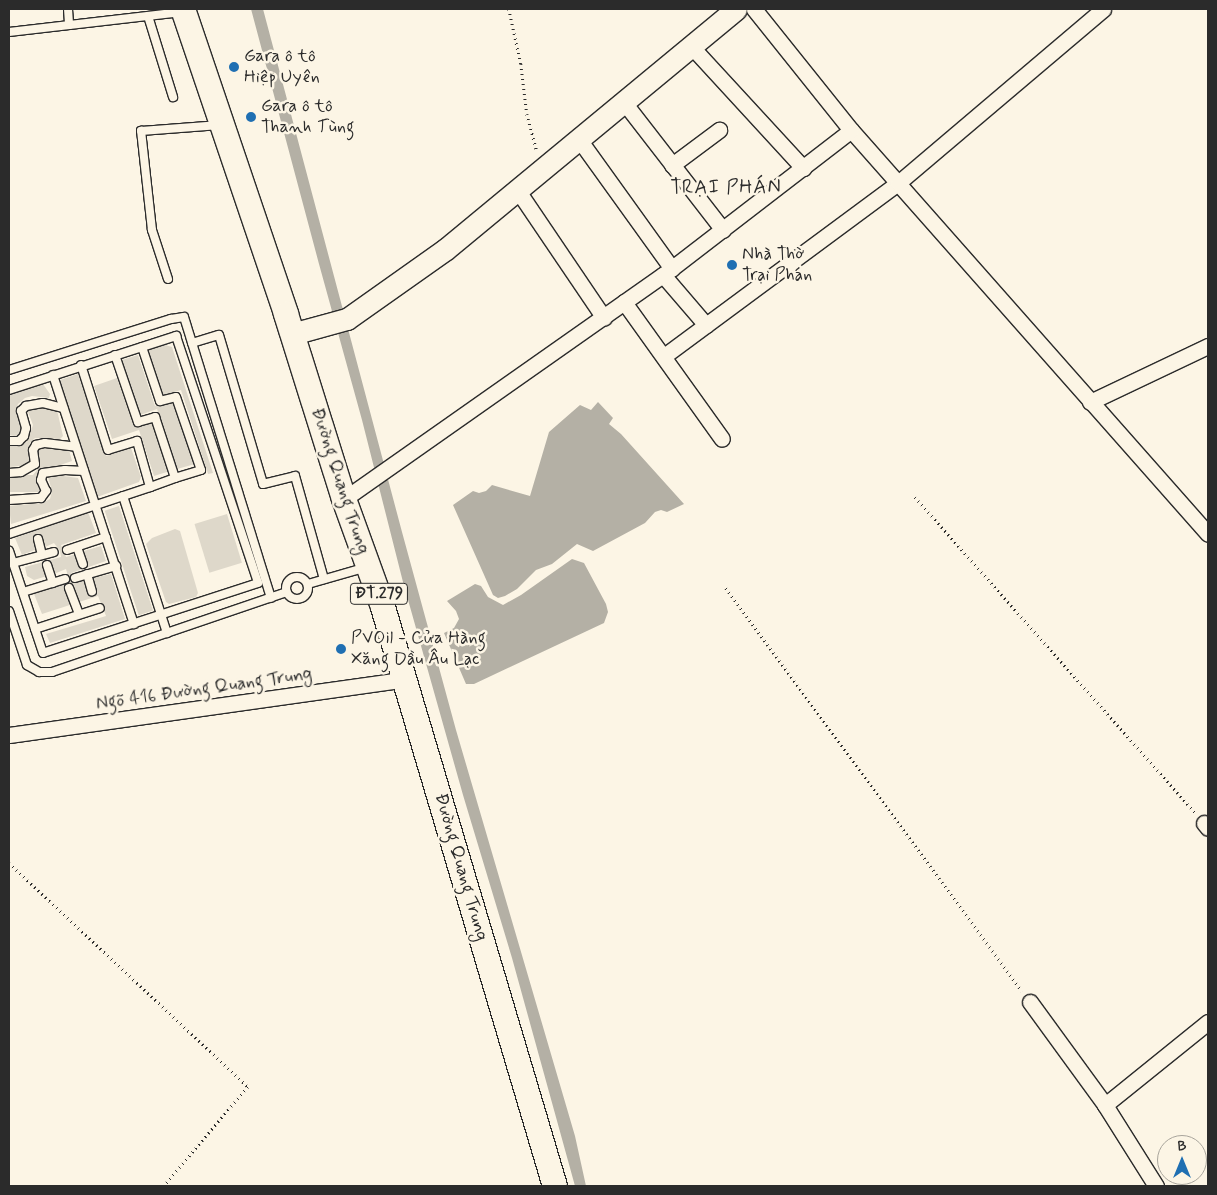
<!DOCTYPE html>
<html>
<head>
<meta charset="utf-8">
<style>
  body { margin:0 }
  #map { position:relative; width:1217px; height:1195px; overflow:hidden; background:#fcf5e5; font-family:Mynerve,sans-serif }
  div>[style] { position:absolute }
  [style*='--x'] { left:calc(var(--x)*1px); top:calc(var(--y)*1px); width:calc(var(--w)*1px); rotate:calc(var(--a)*1deg) }
  .green>* { inset:0; background:#ded8ca; transform-origin:0 0 }
  .water>* { inset:0; background:#b4b0a5 }
  .path>* { height:2.5px; margin-top:-1.25px; transform-origin:0; background:repeating-linear-gradient(90deg,#2b2b2b 0 1px,transparent 0 5px) }
  .roads { filter:drop-shadow(1px 0 #2b2b2b) drop-shadow(-1px 0 #2b2b2b) drop-shadow(0 1px #2b2b2b) drop-shadow(0 -1px #2b2b2b) }
  .lane>* { height:8px; margin:-4px; padding:0 4px; transform-origin:4px; border-radius:4px; background:#fcf5e5 }
  .lane>.ring { margin:-4px; padding:0; box-sizing:content-box; background:none; border:8px solid #fcf5e5; border-radius:50% }
  .street>* { height:15px; margin:-7.5px; padding:0 7.5px; transform-origin:7.5px; border-radius:7.5px; background:#fcf5e5 }
  .secondary>* { height:21px; margin:-10.5px; padding:0 10.5px; transform-origin:10.5px; border-radius:10.5px; background:#fcf5e5 }
  .primary>* { height:24px; margin:-12px; padding:0 12px; transform-origin:12px; border-radius:12px; background:#fcf5e5 }
  .dots>* { width:14px; height:14px; translate:-50% -50%; box-sizing:border-box; border:2px solid #fcf5e5; border-radius:50% }
  span { translate:-50% -50%; white-space:nowrap; text-align:center; line-height:1.15; -webkit-text-stroke:5px #fcf5e5; paint-order:stroke }
  .shield-label span { padding:1px 4px; background:#fcf5e5; border:1px solid; border-radius:4px; -webkit-text-stroke-width:0 }
  .shield-label { font-size:16px; color:#2b2b2b; font-weight:700 }
  .poi-label { font-size:18px; color:#2b2b2b }
  .left { translate:0 -50%; text-align:left }
  .street-label { font-size:18px; color:#2b2b2b }
  .quarter-label { font-size:20px; color:#2b2b2b; letter-spacing:1px }
  .frame { position:absolute; inset:0; border:10px solid #2b2b2b; pointer-events:none }
  .north { position:absolute; left:1157px; top:1135px; width:50px; height:50px; box-sizing:border-box; background:#fcf5e5; border:1px solid #a8a49b; border-radius:50%; rotate:0deg; font-size:14px; font-weight:700; line-height:20px; text-align:center; color:#2b2b2b }
  .north::after { content:''; display:block; margin:auto; width:18px; height:22px; background:#1f6fb2; clip-path:polygon(50% 0,100% 100%,50% 72%,0 100%) }
</style>
</head>
<body>
<div id="map">
  <div class="green">
    <i style="clip-path:polygon(165px 345px,172px 347px,213px 473px,208px 474px,181px 390px,161px 396px,147px 354px,151px 348px)"></i>
    <i style="clip-path:polygon(138px 355px,155px 406px,173px 400px,195px 464px,177px 469px,157px 409px,140px 415px,122px 360px)"></i>
    <i style="clip-path:polygon(78px 374px,106px 456px,131px 448px,141px 477px,139px 482px,97px 497px,60px 380px)"></i>
    <i style="clip-path:polygon(117px 378px,133px 424px,152px 418px,170px 471px,154px 476px,139px 430px,112px 439px,94px 386px)"></i>
    <i style="clip-path:polygon(43px 384px,50px 394px,49px 398px,32px 396px,25px 398px,18px 404px,16px 411px,21px 427px,20px 433px,15px 436px,9px 435px,9px 395px)"></i>
    <i style="clip-path:polygon(42px 407px,57px 410px,63px 436px,60px 439px,35px 438px,30px 443px,28px 453px,31px 460px,30px 465px,9px 467px,9px 446px,19px 445px,27px 442px,33px 425px,28px 412px,32px 408px)"></i>
    <i style="clip-path:polygon(42px 446px,69px 450px,72px 461px,40px 472px,36px 481px,41px 492px,9px 492px,9px 475px,33px 475px,37px 470px,40px 463px,38px 448px)"></i>
    <i style="clip-path:polygon(56px 475px,78px 478px,86px 501px,11px 524px,9px 506px,42px 503px,50px 499px,52px 491px,48px 477px)"></i>
    <i style="left:119px;top:506px;width:110px;height:15px;rotate:72deg"></i>
    <i style="clip-path:polygon(88px 512px,96px 533px,61px 545px,66px 557px,76px 554px,86px 563px,84px 551px,101px 546px,106px 561px,71px 573px,74px 583px,84px 580px,89px 594px,96px 591px,93px 578px,111px 574px,125px 619px,50px 643px,46px 634px,106px 616px,98px 596px,79px 602px,74px 585px,66px 588px,73px 604px,42px 614px,34px 594px,69px 580px,66px 569px,54px 574px,44px 564px,47px 576px,34px 580px,27px 576px,25px 567px,61px 557px,60px 551px,54px 543px,45px 547px,41px 535px,33px 538px,37px 549px,22px 555px,15px 538px)"></i>
    <i style="left:227px;top:514px;width:51px;height:34px;rotate:73deg"></i>
    <i style="clip-path:polygon(175px 529px,180px 531px,198px 593px,196px 597px,169px 604px,166px 602px,146px 544px,152px 538px)"></i>
  </div>
  <div class="water">
    <i style="clip-path:polygon(251px 9px,263px 9px,402px 532px,456px 730px,575px 1136px,586px 1186px,575px 1186px,512px 958px,463px 795px,403px 582px,362px 420px,319px 264px)"></i>
    <i style="clip-path:polygon(598px 402px,613px 418px,609px 424px,621px 434px,684px 504px,667px 512px,661px 510px,655px 512px,645px 523px,593px 551px,577px 544px,552px 564px,536px 570px,517px 589px,505px 596px,498px 598px,493px 595px,453px 505px,473px 491px,479px 493px,486px 491px,492px 485px,530px 496px,549px 432px,580px 405px,591px 410px)"></i>
    <i style="clip-path:polygon(572px 559px,584px 563px,606px 604px,608px 612px,604px 623px,474px 684px,466px 684px,444px 633px,454px 628px,459px 619px,456px 611px,447px 601px,475px 584px,481px 586px,488px 597px,503px 605px,521px 595px)"></i>
  </div>
  <div class="path">
    <i style="--x:509;--y:9;--w:56;--a:77.7"></i>
    <i style="--x:521;--y:64;--w:50;--a:83.2"></i>
    <i style="--x:527;--y:114;--w:39;--a:75"></i>
    <i style="--x:915;--y:497;--w:424;--a:48.4"></i>
    <i style="--x:726;--y:588;--w:500;--a:53.7"></i>
    <i style="--x:9;--y:863;--w:328;--a:43.1"></i>
    <i style="--x:248;--y:1087;--w:130;--a:130.3"></i>
  </div>
  <div class="roads">
    <div class="lane">
      <i style="--x:68;--y:9;--w:16;--a:86"></i>
      <i style="--x:148;--y:16;--w:85;--a:72.8"></i>
      <i style="--x:9;--y:32;--w:174;--a:-6.6"></i>
      <i style="--x:168;--y:279;--w:52;--a:-108.1"></i>
      <i style="--x:152;--y:230;--w:100;--a:-96.3"></i>
      <i style="--x:141;--y:131;--w:79;--a:-4.3"></i>
      <i style="--x:192;--y:343;--w:28;--a:-17"></i>
      <i style="--x:219;--y:335;--w:155;--a:73.5"></i>
      <i style="--x:263;--y:484;--w:33;--a:-14"></i>
      <i style="--x:295;--y:476;--w:107;--a:74.3"></i>
      <i style="--x:142;--y:347;--w:57;--a:71.6"></i>
      <i style="--x:160;--y:401;--w:16;--a:-14"></i>
      <i style="--x:176;--y:397;--w:77;--a:71.1"></i>
      <i style="--x:201;--y:470;--w:27;--a:163"></i>
      <i style="--x:115;--y:355;--w:71;--a:71.1"></i>
      <i style="--x:138;--y:422;--w:18;--a:-16"></i>
      <i style="--x:155;--y:417;--w:64;--a:71.8"></i>
      <i style="--x:175;--y:478;--w:27;--a:160"></i>
      <i style="--x:9;--y:370;--w:170;--a:-17.5"></i>
      <i style="--x:171;--y:319;--w:13;--a:-9"></i>
      <i style="--x:184;--y:317;--w:294;--a:72.8"></i>
      <i style="--x:53;--y:375;--w:262;--a:72"></i>
      <i style="--x:9;--y:390;--w:176;--a:-17.9"></i>
      <i style="--x:176;--y:336;--w:260;--a:71.6"></i>
      <i style="--x:258;--y:583;--w:226;--a:162"></i>
      <i style="--x:43;--y:653;--w:108;--a:-108.4"></i>
      <i style="--x:9;--y:441;--w:10;--a:0"></i>
      <i style="--x:19;--y:441;--w:7;--a:-45"></i>
      <i style="--x:24;--y:436;--w:8;--a:-76"></i>
      <i style="--x:26;--y:428;--w:18;--a:-106"></i>
      <i style="--x:21;--y:411;--w:7;--a:-45"></i>
      <i style="--x:26;--y:406;--w:17;--a:-10"></i>
      <i style="--x:43;--y:403;--w:21;--a:14"></i>
      <i style="--x:9;--y:473;--w:12;--a:-5"></i>
      <i style="--x:21;--y:472;--w:16;--a:-30"></i>
      <i style="--x:35;--y:464;--w:14;--a:-98"></i>
      <i style="--x:33;--y:450;--w:6;--a:-59"></i>
      <i style="--x:36;--y:445;--w:9;--a:-13"></i>
      <i style="--x:45;--y:443;--w:31;--a:7"></i>
      <i style="--x:123;--y:496;--w:144;--a:72.2"></i>
      <i style="--x:9;--y:500;--w:32;--a:-4"></i>
      <i style="--x:41;--y:498;--w:9;--a:-54"></i>
      <i style="--x:46;--y:491;--w:12;--a:-114"></i>
      <i style="--x:41;--y:480;--w:7;--a:-74"></i>
      <i style="--x:43;--y:473;--w:22;--a:-8"></i>
      <i style="--x:65;--y:470;--w:19;--a:3"></i>
      <i style="--x:9;--y:534;--w:149;--a:-18.4"></i>
      <i style="--x:150;--y:487;--w:48;--a:-105.8"></i>
      <i style="--x:137;--y:441;--w:30;--a:163"></i>
      <i style="--x:108;--y:450;--w:89;--a:-107.6"></i>
      <i style="--x:38;--y:539;--w:16;--a:76"></i>
      <i style="--x:77;--y:547;--w:18;--a:71"></i>
      <i style="--x:67;--y:550;--w:41;--a:-18.4"></i>
      <i style="--x:13;--y:563;--w:42;--a:-15"></i>
      <i style="--x:47;--y:565;--w:19;--a:72"></i>
      <i style="--x:87;--y:574;--w:18;--a:74"></i>
      <i class="ring" style="left:286px;top:577px;width:14px;height:14px"></i>
      <i style="--x:75;--y:578;--w:43;--a:-16.3"></i>
      <i style="--x:308;--y:584;--w:61;--a:-16.1"></i>
      <i style="--x:69;--y:588;--w:28;--a:69"></i>
      <i style="--x:23;--y:592;--w:44;--a:-17.2"></i>
      <i style="--x:9;--y:611;--w:57;--a:71.6"></i>
      <i style="--x:27;--y:665;--w:14;--a:30"></i>
      <i style="--x:39;--y:672;--w:13;--a:0"></i>
      <i style="--x:52;--y:672;--w:248;--a:-18.8"></i>
      <i style="--x:35;--y:629;--w:68;--a:-17.9"></i>
    </div>
    <div class="street">
      <i style="--x:754;--y:9;--w:155;--a:51.3"></i>
      <i style="--x:851;--y:130;--w:539;--a:48.53"></i>
      <i style="--x:691;--y:46;--w:166;--a:47.4"></i>
      <i style="--x:623;--y:101;--w:163;--a:52.2"></i>
      <i style="--x:578;--y:138;--w:161;--a:54.3"></i>
      <i style="--x:672;--y:165;--w:59;--a:-36.7"></i>
      <i style="--x:518;--y:191;--w:153;--a:55.9"></i>
      <i style="--x:663;--y:275;--w:66;--a:49.3"></i>
      <i style="--x:624;--y:302;--w:168;--a:54.4"></i>
      <i style="--x:664;--y:356;--w:291;--a:-36.5"></i>
      <i style="--x:898;--y:183;--w:269;--a:-40.3"></i>
      <i style="--x:1090;--y:402;--w:131;--a:-25.4"></i>
      <i style="--x:344;--y:499;--w:390;--a:-35.1"></i>
      <i style="--x:663;--y:275;--w:237;--a:-37.6"></i>
      <i style="--x:9;--y:735;--w:400;--a:-8"></i>
      <i style="--x:1204;--y:823;--w:6;--a:51"></i>
      <i style="--x:1030;--y:1002;--w:127;--a:53.9"></i>
      <i style="--x:1105;--y:1105;--w:96;--a:57.8"></i>
      <i style="--x:1105;--y:1105;--w:132;--a:-38.9"></i>
    </div>
    <div class="secondary">
      <i style="--x:292;--y:334;--w:57;--a:-15.3"></i>
      <i style="--x:347;--y:319;--w:121;--a:-35.3"></i>
      <i style="--x:446;--y:249;--w:376;--a:-39.6"></i>
    </div>
    <div class="primary">
      <i style="--x:183;--y:9;--w:322;--a:71.3"></i>
      <i style="--x:286;--y:314;--w:194;--a:72.6"></i>
      <i style="--x:344;--y:499;--w:112;--a:70.1"></i>
      <i style="--x:382;--y:604;--w:607;--a:73.45"></i>
    </div>
  </div>
  <div class="dots">
    <i style="left:234px;top:67px;background:#1f6fb2"></i>
    <i style="left:251px;top:117px;background:#1f6fb2"></i>
    <i style="left:732px;top:265px;background:#1f6fb2"></i>
    <i style="left:341px;top:649px;background:#1f6fb2"></i>
  </div>
  <div class="shield-label">
    <span style="left:379px;top:594px">ĐT.279</span>
  </div>
  <div class="poi-label">
    <span class="left" style="left:244px;top:67px">Gara ô tô<br>Hiệp Uyên</span>
    <span class="left" style="left:261px;top:117px">Gara ô tô<br>Thanh Tùng</span>
    <span class="left" style="left:742px;top:265px">Nhà Thờ<br>Trại Phán</span>
    <span class="left" style="left:351px;top:649px">PVOil - Cửa Hàng<br>Xăng Dầu Âu Lạc</span>
  </div>
  <div class="street-label">
    <span style="left:340px;top:481px;rotate:72deg">Đường Quang Trung</span>
    <span style="left:204px;top:689px;rotate:-8deg">Ngõ 416 Đường Quang Trung</span>
    <span style="left:461px;top:867px;rotate:74deg">Đường Quang Trung</span>
  </div>
  <div class="quarter-label">
    <span style="left:726px;top:187px">TRẠI PHÁN</span>
  </div>
  <div class="frame"></div>
  <div class="north">B</div>
</div>
</body>
</html>
